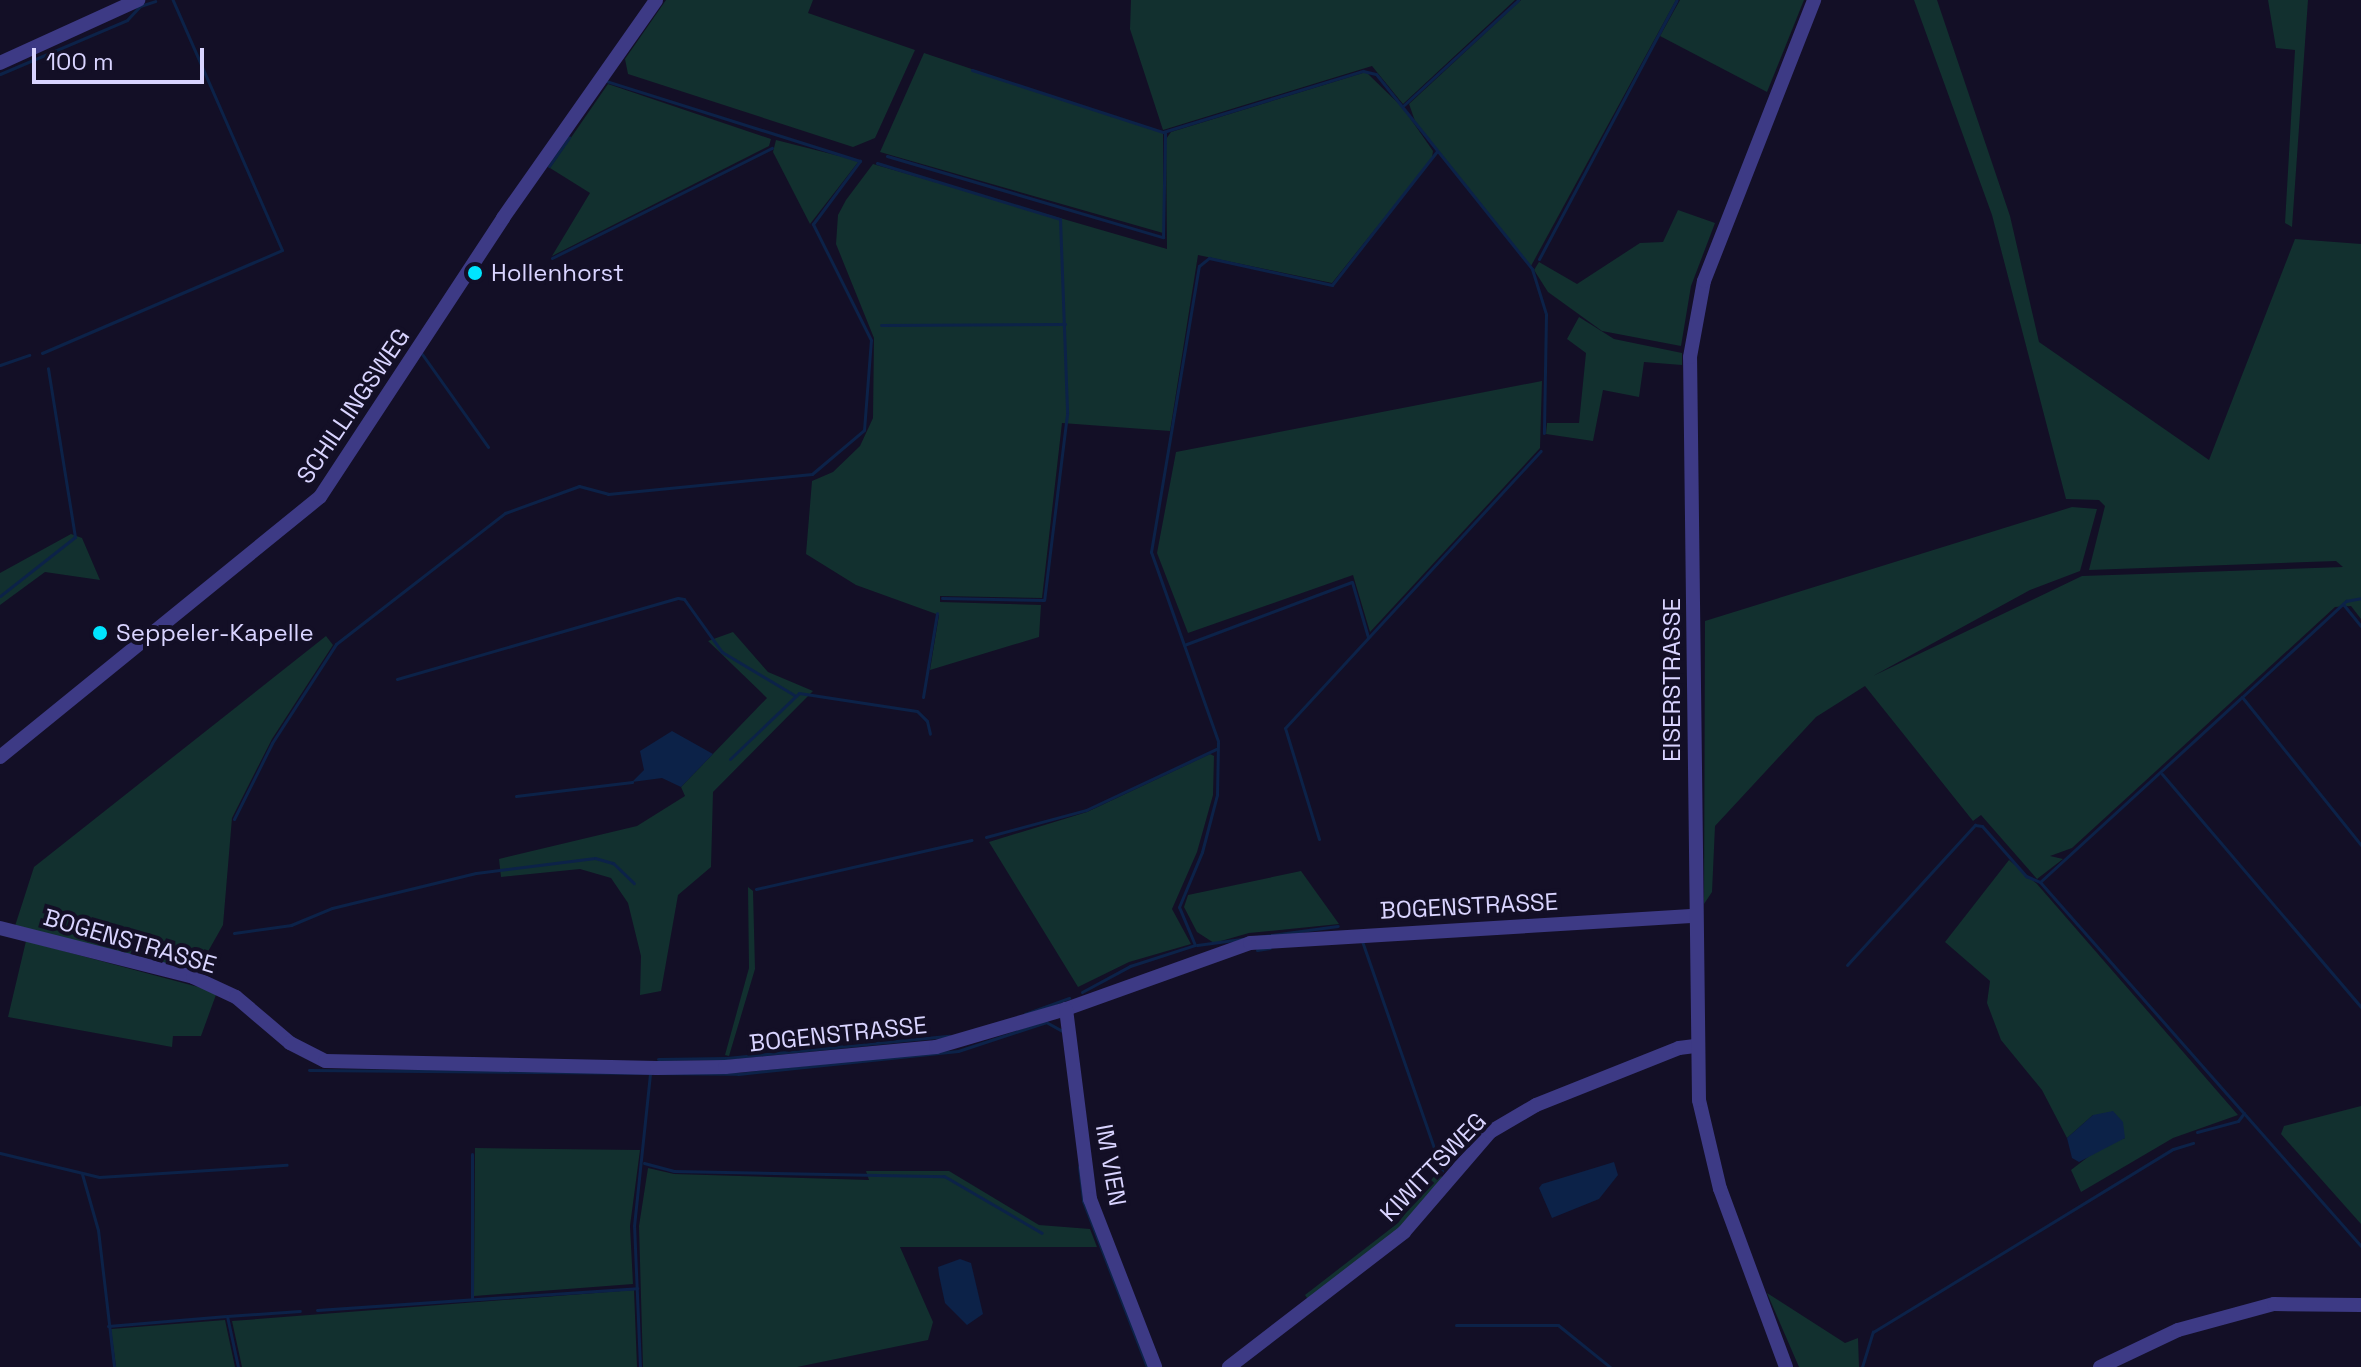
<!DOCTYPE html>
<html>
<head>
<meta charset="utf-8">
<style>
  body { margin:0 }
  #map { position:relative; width:2361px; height:1367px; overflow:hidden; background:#130f26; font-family:"Space Grotesk",sans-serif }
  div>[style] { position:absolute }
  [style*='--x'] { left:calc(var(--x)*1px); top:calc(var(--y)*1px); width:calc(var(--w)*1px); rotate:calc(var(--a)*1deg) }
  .green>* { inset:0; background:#12302f }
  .water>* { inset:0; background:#0c2248 }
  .stream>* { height:3px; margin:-1.5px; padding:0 1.5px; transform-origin:1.5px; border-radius:1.5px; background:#0c2248 }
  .minor>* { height:14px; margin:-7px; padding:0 7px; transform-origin:7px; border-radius:7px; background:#3d3a85 }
  .dots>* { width:22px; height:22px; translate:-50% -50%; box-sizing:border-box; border:4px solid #130f26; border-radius:50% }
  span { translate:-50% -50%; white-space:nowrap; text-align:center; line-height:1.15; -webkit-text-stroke:8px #130f26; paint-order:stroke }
  .poi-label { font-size:24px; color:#d9d4ff }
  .left { translate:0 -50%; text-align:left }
  .street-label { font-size:24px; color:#d9d4ff }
  .scale { position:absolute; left:32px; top:48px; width:172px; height:36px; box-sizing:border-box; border:4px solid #d9d4ff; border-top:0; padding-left:10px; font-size:24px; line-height:28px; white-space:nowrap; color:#d9d4ff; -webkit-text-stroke:6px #130f26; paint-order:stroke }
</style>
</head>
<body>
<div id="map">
  <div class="green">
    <i style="clip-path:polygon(666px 0,813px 0,808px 13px,915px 50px,875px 138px,853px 147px,628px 74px,625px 59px)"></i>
    <i style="clip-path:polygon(1131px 0,1515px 0,1403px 104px,1372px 66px,1163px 130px,1130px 29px)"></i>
    <i style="clip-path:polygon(1521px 0,1676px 0,1531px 266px,1415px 121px,1409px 104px)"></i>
    <i style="clip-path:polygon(1680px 0,1804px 0,1767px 92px,1660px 36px)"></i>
    <i style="clip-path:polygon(1914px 0,1937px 0,2010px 216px,2039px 342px,2209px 460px,2295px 239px,2361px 244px,2361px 619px,2351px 606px,2335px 607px,2072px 848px,2050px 856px,2063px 859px,2037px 879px,1981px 815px,1973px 821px,1865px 686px,1816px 717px,1715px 826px,1712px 892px,1704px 904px,1705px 621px,2072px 507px,2097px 509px,2080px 571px,2030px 590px,1873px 676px,2082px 576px,2343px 567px,2336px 561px,2089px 570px,2105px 506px,2099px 500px,2066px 499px,1992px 215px)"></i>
    <i style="clip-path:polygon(2268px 0,2308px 0,2292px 227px,2285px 223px,2295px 50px,2276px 48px)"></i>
    <i style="clip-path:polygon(924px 53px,1163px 133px,1163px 233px,880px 152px)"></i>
    <i style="clip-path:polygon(1366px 72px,1403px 108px,1433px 151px,1432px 158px,1332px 283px,1198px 255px,1170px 431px,1062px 423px,1042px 598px,940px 596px,940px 602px,1041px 605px,1039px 637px,930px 670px,939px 615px,856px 585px,806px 554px,812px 481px,833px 472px,860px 446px,873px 418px,874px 338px,836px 244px,838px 215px,846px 200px,873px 164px,1167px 249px,1166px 139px,1171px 132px)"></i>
    <i style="clip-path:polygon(608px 84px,771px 139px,769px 146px,552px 256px,590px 193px,550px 168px)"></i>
    <i style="clip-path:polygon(776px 140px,859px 161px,810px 224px,773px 152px)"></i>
    <i style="clip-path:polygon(1678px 210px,1715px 223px,1691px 286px,1681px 346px,1602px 331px,1548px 292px,1534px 270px,1539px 262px,1577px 284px,1640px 243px,1663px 242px)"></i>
    <i style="clip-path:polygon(1579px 317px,1614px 339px,1682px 353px,1682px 365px,1644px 362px,1639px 397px,1603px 390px,1593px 441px,1546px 434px,1547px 423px,1579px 423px,1586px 353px,1567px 339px)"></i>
    <i style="clip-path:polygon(1542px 381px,1540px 448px,1370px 632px,1353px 575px,1188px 633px,1157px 553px,1176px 452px)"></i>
    <i style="clip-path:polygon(71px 534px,82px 538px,100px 580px,45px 572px,0 605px,0 573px)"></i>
    <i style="clip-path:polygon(733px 632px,768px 672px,813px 691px,713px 792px,711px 867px,678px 895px,661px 991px,640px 995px,641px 956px,628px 903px,611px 878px,580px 869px,501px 877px,499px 859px,637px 826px,685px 796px,681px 787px,767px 698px,708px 641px)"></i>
    <i style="clip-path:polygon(326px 636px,333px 645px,272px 739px,232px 818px,223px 925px,197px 971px,15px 926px,34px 867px)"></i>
    <i style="clip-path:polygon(1210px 754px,1214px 756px,1213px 795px,1197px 852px,1172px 909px,1191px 944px,1129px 962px,1078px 987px,989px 842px,1087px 812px)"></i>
    <i style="clip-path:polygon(2009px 860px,2037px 884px,2238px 1115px,2173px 1138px,2081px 1192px,2071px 1170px,2101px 1147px,2125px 1138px,2093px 1115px,2067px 1138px,2042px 1090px,2001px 1040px,1987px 1003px,1990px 981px,1945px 942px)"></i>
    <i style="clip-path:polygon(1301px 871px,1339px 924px,1249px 933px,1214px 943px,1197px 932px,1184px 907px,1188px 895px)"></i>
    <i style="clip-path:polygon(748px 887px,753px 891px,755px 969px,729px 1056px,725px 1055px,749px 968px)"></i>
    <i style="clip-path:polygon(26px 941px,217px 992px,201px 1036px,173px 1036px,172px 1047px,8px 1017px)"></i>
    <i style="clip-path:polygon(2361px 1106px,2361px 1224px,2281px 1134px,2284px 1126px)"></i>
    <i style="clip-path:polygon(475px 1148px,640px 1150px,630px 1226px,633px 1284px,474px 1296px)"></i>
    <i style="clip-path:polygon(648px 1168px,674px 1174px,869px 1180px,866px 1171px,949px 1171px,1039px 1225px,1090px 1229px,1097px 1247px,900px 1247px,933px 1322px,928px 1340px,797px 1367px,643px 1367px,639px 1226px)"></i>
    <i style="clip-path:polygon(1439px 1170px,1443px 1180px,1403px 1230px,1309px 1301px,1305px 1295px,1398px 1223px)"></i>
    <i style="clip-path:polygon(634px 1290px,637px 1367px,242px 1367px,232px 1321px)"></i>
    <i style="clip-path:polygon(1767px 1293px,1845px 1343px,1858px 1338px,1859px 1367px,1799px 1367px)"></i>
    <i style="clip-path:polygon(225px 1320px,235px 1367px,116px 1367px,111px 1329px)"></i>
  </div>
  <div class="water">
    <i style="clip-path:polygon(672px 731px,713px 754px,681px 787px,662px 778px,632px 782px,644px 770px,640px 751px)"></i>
    <i style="clip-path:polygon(2113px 1111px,2123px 1122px,2125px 1138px,2079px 1162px,2072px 1158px,2067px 1138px,2093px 1115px)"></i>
    <i style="clip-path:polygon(1614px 1162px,1618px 1175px,1599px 1199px,1552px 1218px,1539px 1188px,1542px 1184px)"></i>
    <i style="clip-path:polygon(960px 1259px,971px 1263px,983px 1314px,967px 1325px,945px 1303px,939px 1275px,938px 1267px)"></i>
  </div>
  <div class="stream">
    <i style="--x:972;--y:70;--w:201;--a:18"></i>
    <i style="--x:1163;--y:132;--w:209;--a:-17"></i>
    <i style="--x:1363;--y:71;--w:13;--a:13"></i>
    <i style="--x:1376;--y:74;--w:250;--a:51.3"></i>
    <i style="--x:1532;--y:269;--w:47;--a:72.7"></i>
    <i style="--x:1546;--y:314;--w:119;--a:91"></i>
    <i style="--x:0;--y:74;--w:138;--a:-23"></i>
    <i style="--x:127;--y:20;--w:19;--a:-47"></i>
    <i style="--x:140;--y:6;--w:16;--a:-18"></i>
    <i style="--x:1404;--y:105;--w:155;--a:-42.6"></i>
    <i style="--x:887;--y:156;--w:288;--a:16.4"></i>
    <i style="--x:1163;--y:237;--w:104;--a:-88.9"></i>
    <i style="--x:877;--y:163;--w:191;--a:17"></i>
    <i style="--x:1060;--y:219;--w:195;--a:87.9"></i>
    <i style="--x:1067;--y:414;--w:187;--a:97"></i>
    <i style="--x:1044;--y:600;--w:102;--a:-178.9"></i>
    <i style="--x:549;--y:166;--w:35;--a:-55"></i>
    <i style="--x:552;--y:258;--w:246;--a:-26.6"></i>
    <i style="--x:1539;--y:259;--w:293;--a:-62"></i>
    <i style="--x:881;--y:325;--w:184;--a:-0.3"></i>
    <i style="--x:42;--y:353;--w:261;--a:-23.2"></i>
    <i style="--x:282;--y:250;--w:273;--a:-113.6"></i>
    <i style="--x:422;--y:354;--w:114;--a:54.6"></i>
    <i style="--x:0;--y:365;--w:31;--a:-19"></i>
    <i style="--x:0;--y:596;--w:95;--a:-38.2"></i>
    <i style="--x:75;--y:537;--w:171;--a:-99.1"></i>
    <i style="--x:2343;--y:604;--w:28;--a:51"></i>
    <i style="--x:1184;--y:645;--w:179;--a:-20.6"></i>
    <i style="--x:1352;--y:582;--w:57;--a:73.8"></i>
    <i style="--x:397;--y:679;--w:292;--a:-16.1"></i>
    <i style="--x:678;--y:598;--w:6;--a:9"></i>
    <i style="--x:684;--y:599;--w:65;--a:54.4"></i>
    <i style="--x:722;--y:652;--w:84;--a:30.8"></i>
    <i style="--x:923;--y:697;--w:85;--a:-80.5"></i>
    <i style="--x:2242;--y:697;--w:142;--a:-42.7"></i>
    <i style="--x:2346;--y:601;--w:15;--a:-11"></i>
    <i style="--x:730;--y:759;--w:95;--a:-43.7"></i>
    <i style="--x:799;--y:693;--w:119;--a:8.7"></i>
    <i style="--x:917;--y:711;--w:14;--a:45"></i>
    <i style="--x:927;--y:721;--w:13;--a:77"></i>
    <i style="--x:2162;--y:774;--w:306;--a:49.5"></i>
    <i style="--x:516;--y:796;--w:117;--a:-6.9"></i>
    <i style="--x:234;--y:819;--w:85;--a:-63.4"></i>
    <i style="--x:272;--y:743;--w:118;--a:-57.1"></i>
    <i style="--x:336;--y:644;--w:214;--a:-37.8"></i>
    <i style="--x:505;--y:513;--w:79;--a:-20"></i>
    <i style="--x:579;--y:486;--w:30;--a:15"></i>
    <i style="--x:608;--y:494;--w:205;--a:-5.6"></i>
    <i style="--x:812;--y:474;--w:68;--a:-40.2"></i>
    <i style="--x:864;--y:430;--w:90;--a:-85.6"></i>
    <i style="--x:871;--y:340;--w:130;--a:-116.6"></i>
    <i style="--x:813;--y:224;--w:79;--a:-53.3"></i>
    <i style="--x:860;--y:161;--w:265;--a:-162.5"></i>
    <i style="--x:986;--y:837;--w:104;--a:-15.1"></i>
    <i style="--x:1086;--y:810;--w:144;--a:-25.1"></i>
    <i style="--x:1319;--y:839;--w:116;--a:-107"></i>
    <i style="--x:1285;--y:728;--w:377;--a:-47.3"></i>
    <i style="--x:2040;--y:882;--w:274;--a:-42.5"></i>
    <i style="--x:2242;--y:697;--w:190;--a:51.2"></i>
    <i style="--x:756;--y:889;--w:221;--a:-12.8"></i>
    <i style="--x:234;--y:933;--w:58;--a:-8"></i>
    <i style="--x:291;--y:925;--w:44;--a:-22.5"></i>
    <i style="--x:332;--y:908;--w:148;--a:-13.7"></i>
    <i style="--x:476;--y:873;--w:120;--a:-7.2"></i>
    <i style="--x:595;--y:858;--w:19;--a:16"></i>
    <i style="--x:613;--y:863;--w:29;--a:44"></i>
    <i style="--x:1362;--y:941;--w:244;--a:70.8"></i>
    <i style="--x:1197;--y:945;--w:142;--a:-7.7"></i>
    <i style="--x:1257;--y:950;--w:13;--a:-9"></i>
    <i style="--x:1847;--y:965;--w:190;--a:-47.6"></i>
    <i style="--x:1975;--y:825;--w:7;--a:8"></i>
    <i style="--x:1982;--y:826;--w:67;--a:48.7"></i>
    <i style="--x:2026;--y:876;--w:15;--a:23"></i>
    <i style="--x:2040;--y:882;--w:485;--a:48.6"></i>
    <i style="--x:1082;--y:992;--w:55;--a:-28.4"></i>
    <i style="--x:1130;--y:966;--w:68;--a:-17.9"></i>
    <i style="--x:1195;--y:945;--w:41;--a:-112.8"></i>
    <i style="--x:1179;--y:907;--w:60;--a:-67.3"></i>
    <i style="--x:1202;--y:852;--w:59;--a:-75.3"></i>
    <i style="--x:1217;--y:795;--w:54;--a:-88.9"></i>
    <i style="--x:1218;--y:741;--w:201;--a:-109.5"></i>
    <i style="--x:1151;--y:552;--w:290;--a:-80.5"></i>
    <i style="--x:1199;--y:266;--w:13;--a:-39"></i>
    <i style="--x:1209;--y:258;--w:126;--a:12.4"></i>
    <i style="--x:1332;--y:285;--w:170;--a:-51.9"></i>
    <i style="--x:1025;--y:1014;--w:47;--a:-20"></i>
    <i style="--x:658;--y:1059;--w:69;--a:-0.8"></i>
    <i style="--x:727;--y:1058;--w:223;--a:-5.7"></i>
    <i style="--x:309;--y:1070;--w:429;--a:0.5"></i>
    <i style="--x:738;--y:1074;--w:221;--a:-6"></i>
    <i style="--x:958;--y:1051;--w:93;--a:-18.2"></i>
    <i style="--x:1046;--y:1022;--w:21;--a:29"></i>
    <i style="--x:2197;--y:1132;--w:42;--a:-15"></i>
    <i style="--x:2238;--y:1121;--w:10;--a:-53"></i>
    <i style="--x:0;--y:1153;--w:102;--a:13.6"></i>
    <i style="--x:99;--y:1177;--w:188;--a:-3.7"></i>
    <i style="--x:472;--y:1154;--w:144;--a:90"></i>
    <i style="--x:644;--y:1163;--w:31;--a:15"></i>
    <i style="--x:674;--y:1171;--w:270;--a:1.1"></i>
    <i style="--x:944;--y:1176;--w:113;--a:30.2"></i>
    <i style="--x:1079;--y:1167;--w:34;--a:83"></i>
    <i style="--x:1083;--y:1201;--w:178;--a:68.9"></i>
    <i style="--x:82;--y:1174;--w:58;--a:74.1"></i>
    <i style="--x:98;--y:1230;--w:138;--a:83.3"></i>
    <i style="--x:317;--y:1310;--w:321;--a:-3.9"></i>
    <i style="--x:227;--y:1316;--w:73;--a:-3.9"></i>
    <i style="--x:1456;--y:1325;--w:102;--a:0"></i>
    <i style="--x:1558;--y:1325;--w:67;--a:38.9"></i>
    <i style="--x:108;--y:1326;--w:119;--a:-4.8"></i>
    <i style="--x:227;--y:1316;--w:52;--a:77.8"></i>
    <i style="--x:640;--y:1367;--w:141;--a:-92.4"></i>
    <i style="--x:634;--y:1226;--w:152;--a:-84"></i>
    <i style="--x:1862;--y:1367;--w:37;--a:-73"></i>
    <i style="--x:1873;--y:1332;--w:351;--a:-31.4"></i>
    <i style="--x:2173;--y:1149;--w:21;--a:-17"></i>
  </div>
  <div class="minor">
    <i style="--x:0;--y:63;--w:152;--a:-24.5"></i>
    <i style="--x:0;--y:757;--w:412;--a:-39.1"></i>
    <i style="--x:320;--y:497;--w:334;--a:-56.7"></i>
    <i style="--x:503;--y:218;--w:266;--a:-54.9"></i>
    <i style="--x:0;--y:928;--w:199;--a:14.2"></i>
    <i style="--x:193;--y:977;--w:47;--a:24.9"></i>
    <i style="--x:236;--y:997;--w:71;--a:40.4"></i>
    <i style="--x:290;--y:1043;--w:39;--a:27"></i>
    <i style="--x:325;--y:1061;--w:332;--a:1.2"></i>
    <i style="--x:657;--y:1068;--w:68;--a:-0.8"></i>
    <i style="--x:725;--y:1067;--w:212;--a:-5.4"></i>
    <i style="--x:936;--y:1047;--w:135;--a:-16.3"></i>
    <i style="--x:1066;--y:1009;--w:195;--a:-19.7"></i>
    <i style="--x:1250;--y:943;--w:446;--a:-3.5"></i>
    <i style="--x:1066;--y:1009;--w:192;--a:82.8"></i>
    <i style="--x:1090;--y:1199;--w:180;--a:68.8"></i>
    <i style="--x:1229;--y:1367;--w:221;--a:-37.6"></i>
    <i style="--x:1404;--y:1232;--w:132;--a:-49.3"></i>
    <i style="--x:1490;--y:1132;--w:53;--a:-30.4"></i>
    <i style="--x:1536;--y:1105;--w:154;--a:-21.7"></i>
    <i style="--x:1679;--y:1048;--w:16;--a:-7"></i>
    <i style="--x:1786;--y:1367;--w:190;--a:-110.3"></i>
    <i style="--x:1720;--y:1189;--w:91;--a:-103.3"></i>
    <i style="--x:1699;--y:1100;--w:743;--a:-90.69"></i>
    <i style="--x:1690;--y:357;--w:77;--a:-79.6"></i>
    <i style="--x:1704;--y:281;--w:302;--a:-68.6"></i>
    <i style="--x:2100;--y:1367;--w:86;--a:-25.4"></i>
    <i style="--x:2178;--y:1330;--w:99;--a:-15.2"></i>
    <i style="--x:2274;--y:1304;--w:87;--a:0.7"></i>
  </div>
  <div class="dots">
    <i style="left:475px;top:273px;background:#00e5ff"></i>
    <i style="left:100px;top:633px;background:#00e5ff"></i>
  </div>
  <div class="poi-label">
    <span class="left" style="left:491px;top:273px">Hollenhorst</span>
    <span class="left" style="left:116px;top:633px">Seppeler-Kapelle</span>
  </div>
  <div class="street-label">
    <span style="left:353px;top:406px;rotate:-56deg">SCHILLINGSWEG</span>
    <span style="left:1672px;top:680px;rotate:-90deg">EISERSTRASSE</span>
    <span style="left:1469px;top:906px;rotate:-3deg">BOGENSTRASSE</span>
    <span style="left:130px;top:941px;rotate:16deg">BOGENSTRASSE</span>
    <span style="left:838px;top:1034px;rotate:-6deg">BOGENSTRASSE</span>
    <span style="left:1111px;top:1165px;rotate:80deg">IM VIEN</span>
    <span style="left:1433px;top:1167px;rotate:-46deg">KIWITTSWEG</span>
  </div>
  <div class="scale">100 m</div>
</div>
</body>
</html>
